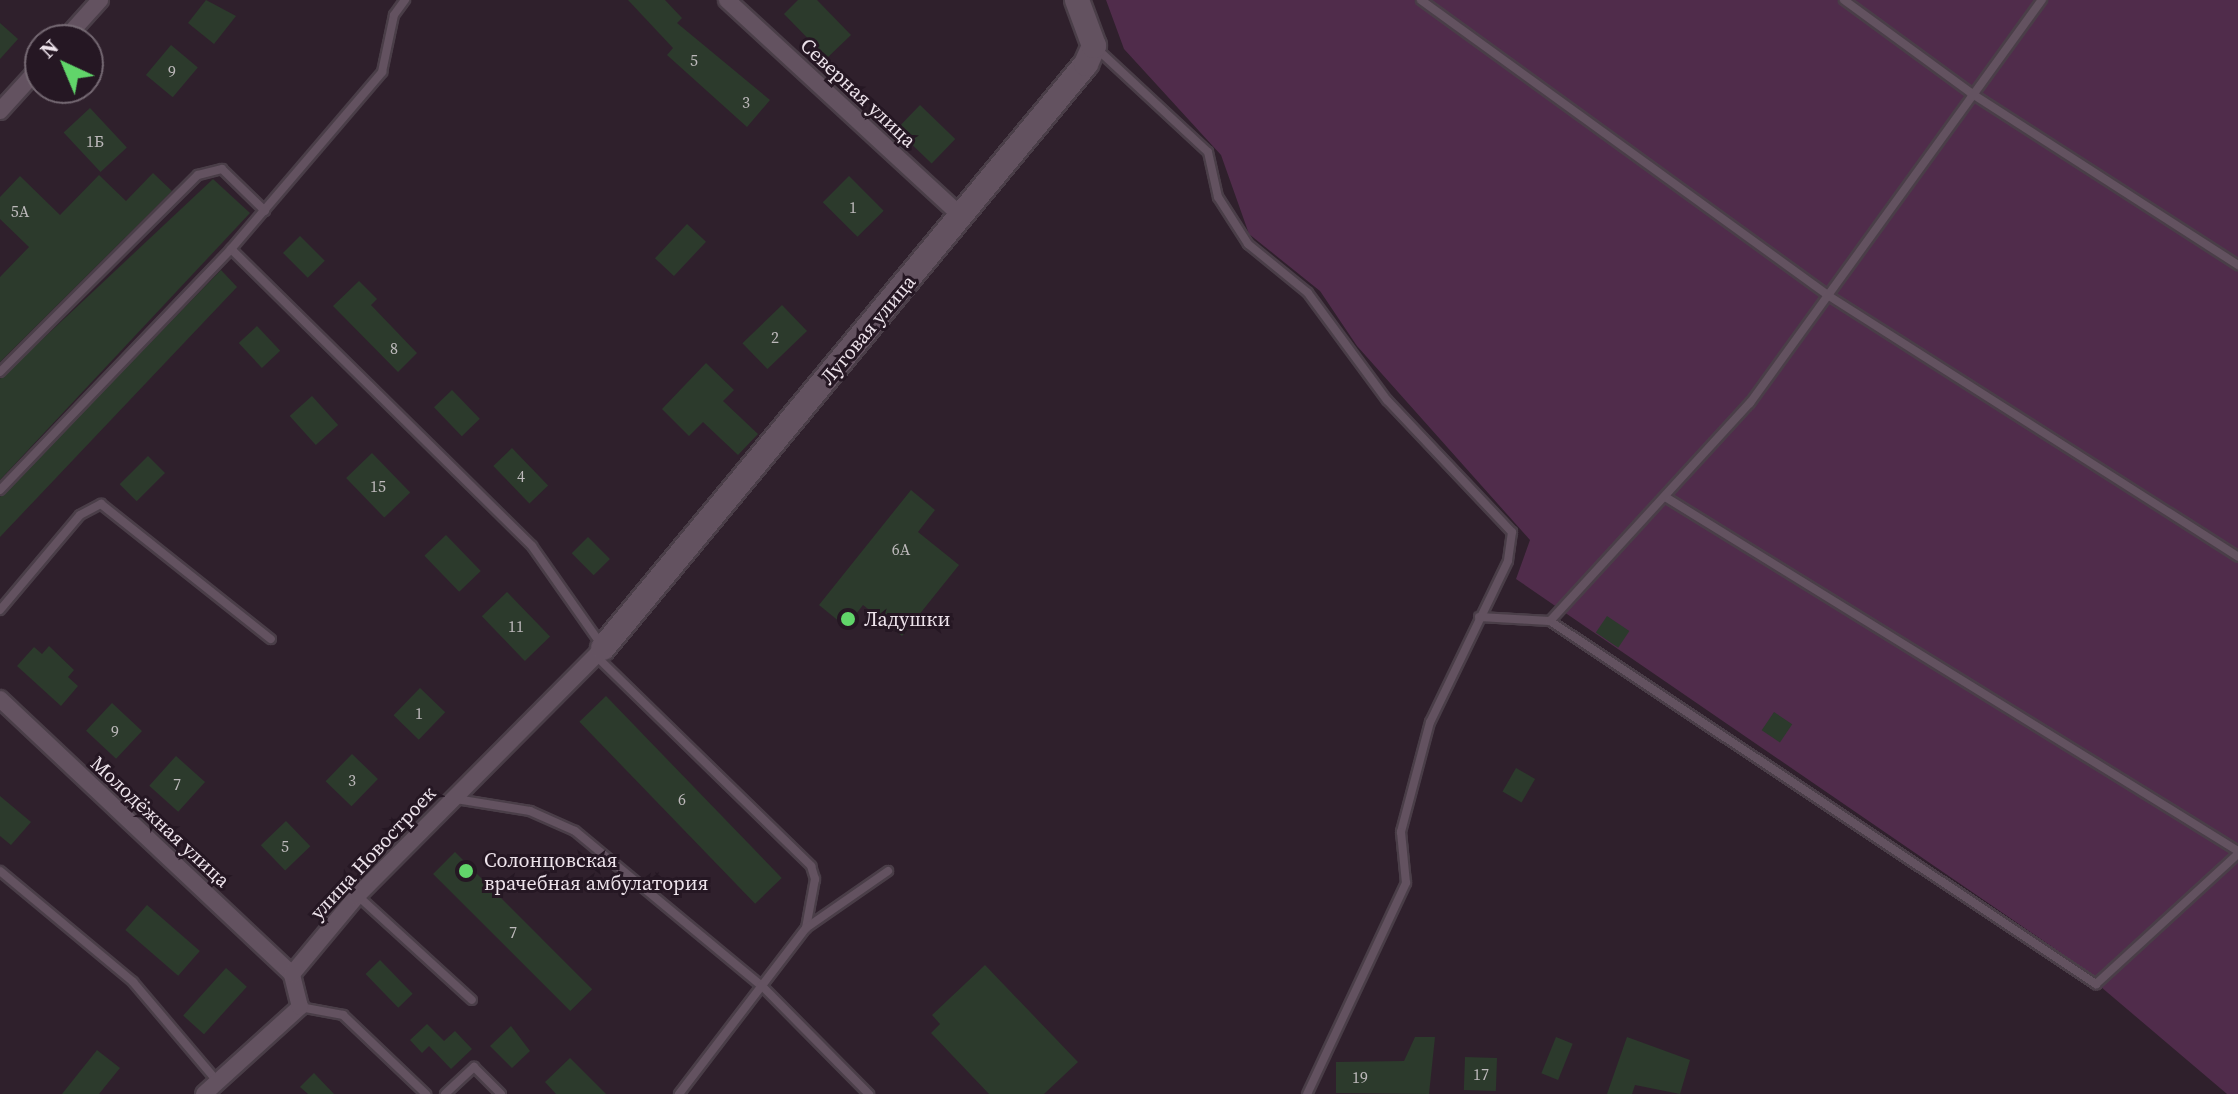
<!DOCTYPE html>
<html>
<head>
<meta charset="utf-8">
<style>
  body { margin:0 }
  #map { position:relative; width:2238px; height:1094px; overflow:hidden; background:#2f202c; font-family:"Source Serif 4",serif }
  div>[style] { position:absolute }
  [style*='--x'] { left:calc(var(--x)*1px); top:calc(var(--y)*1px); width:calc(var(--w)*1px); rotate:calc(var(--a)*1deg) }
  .green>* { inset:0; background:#502c4b }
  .building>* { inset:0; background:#2c3a2c; transform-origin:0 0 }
  .roads { filter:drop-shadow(2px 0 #4a3e48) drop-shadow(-2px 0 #4a3e48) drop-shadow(0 2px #4a3e48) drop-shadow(0 -2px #4a3e48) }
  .lane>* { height:8px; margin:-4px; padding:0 4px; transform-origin:4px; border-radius:4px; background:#635260 }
  .street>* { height:16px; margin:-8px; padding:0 8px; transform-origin:8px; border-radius:8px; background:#635260 }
  .secondary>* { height:24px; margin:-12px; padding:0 12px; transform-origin:12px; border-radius:12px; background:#635260 }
  .dots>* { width:22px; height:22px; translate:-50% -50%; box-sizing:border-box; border:4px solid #251723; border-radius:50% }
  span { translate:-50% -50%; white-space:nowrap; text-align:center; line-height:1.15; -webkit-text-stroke:6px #251723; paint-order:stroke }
  .number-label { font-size:16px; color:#bdb9bb }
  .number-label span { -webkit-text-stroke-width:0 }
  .street-label { font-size:20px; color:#ede3eb }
  .poi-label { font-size:20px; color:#ede3eb }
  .left { translate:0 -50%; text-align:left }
  .north { position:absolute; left:24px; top:24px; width:80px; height:80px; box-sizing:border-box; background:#251723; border:2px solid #756973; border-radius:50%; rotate:316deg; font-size:22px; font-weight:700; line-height:32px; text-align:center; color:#ede3eb }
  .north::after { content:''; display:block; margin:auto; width:28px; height:36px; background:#61d56a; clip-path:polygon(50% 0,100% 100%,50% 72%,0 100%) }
</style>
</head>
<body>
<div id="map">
  <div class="green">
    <i style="clip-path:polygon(1106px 0,2238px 0,2238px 1094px,2227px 1094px,2061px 953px,1516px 579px,1530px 540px,1357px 346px,1320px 291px,1249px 234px,1221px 155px,1124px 49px)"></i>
  </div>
  <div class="building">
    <i style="clip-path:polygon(206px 0,236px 16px,214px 44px,188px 23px)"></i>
    <i style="clip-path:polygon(628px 0,665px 0,682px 18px,677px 23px,770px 100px,747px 127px,667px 55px,673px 48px)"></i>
    <i style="clip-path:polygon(798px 0,817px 0,851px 35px,827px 58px,784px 14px)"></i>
    <i style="clip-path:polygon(0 23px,18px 39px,0 59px)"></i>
    <i style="left:171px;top:45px;width:35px;height:39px;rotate:40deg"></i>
    <i style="left:920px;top:105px;width:49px;height:34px;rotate:44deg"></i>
    <i style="left:90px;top:108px;width:54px;height:36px;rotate:47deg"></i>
    <i style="clip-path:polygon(153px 173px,172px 191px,0 362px,0 277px,29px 247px,0 219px,0 197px,20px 176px,60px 215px,99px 175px,126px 201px)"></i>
    <i style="left:849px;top:176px;width:49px;height:37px;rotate:45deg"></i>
    <i style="clip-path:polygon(213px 179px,250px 213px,0 480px,0 379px)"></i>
    <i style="left:687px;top:224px;width:26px;height:47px;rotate:43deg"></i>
    <i style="left:300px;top:236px;width:35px;height:24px;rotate:45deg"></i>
    <i style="clip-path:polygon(221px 270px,237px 287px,0 537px,0 497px)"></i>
    <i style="clip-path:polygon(359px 281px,377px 299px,371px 305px,417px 353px,398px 372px,333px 306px)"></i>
    <i style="left:782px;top:305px;width:36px;height:55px;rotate:46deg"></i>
    <i style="left:257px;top:326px;width:34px;height:25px;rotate:47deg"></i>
    <i style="clip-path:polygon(706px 363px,734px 390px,723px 401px,758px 434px,738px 455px,703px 422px,689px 436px,662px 409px)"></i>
    <i style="left:452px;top:390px;width:40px;height:25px;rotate:46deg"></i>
    <i style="left:312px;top:396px;width:39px;height:30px;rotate:48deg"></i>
    <i style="left:512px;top:448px;width:52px;height:26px;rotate:46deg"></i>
    <i style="left:372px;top:453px;width:55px;height:36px;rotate:46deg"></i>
    <i style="left:148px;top:456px;width:24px;height:40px;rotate:45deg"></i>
    <i style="clip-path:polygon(911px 490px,935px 510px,918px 532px,959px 565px,902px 636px,863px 605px,846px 627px,819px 605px)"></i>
    <i style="left:446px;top:535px;width:50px;height:30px;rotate:46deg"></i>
    <i style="left:588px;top:537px;width:31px;height:23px;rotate:45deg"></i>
    <i style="left:507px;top:592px;width:62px;height:35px;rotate:46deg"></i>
    <i style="left:1607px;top:616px;width:27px;height:20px;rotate:34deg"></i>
    <i style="clip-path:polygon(49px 646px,74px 670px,68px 677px,78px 686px,61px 706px,17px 666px,34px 647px,42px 654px)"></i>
    <i style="left:420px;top:688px;width:35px;height:38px;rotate:44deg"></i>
    <i style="left:606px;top:696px;width:253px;height:37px;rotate:46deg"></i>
    <i style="left:112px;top:703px;width:41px;height:38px;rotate:43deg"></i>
    <i style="left:1774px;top:712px;width:22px;height:22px;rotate:34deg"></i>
    <i style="left:352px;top:754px;width:36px;height:38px;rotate:44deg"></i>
    <i style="left:176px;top:756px;width:39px;height:40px;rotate:42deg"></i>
    <i style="left:1516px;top:768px;width:22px;height:27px;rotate:30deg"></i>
    <i style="clip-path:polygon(0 796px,31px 822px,11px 845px,0 836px)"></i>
    <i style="left:286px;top:821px;width:35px;height:35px;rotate:46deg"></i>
    <i style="left:455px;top:852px;width:194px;height:31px;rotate:45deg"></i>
    <i style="left:147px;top:905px;width:70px;height:33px;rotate:41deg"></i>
    <i style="left:380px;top:960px;width:47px;height:20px;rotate:46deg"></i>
    <i style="clip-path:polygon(985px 965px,1078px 1062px,1044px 1094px,989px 1094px,931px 1033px,940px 1024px,932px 1015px)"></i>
    <i style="left:226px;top:968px;width:28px;height:64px;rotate:42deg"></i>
    <i style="clip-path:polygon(427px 1024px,444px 1041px,455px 1031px,472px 1049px,451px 1069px,429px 1046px,422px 1053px,410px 1040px)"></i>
    <i style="clip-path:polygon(511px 1026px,530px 1051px,512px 1068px,490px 1046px)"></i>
    <i style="clip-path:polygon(1415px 1037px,1435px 1037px,1429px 1094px,1336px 1093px,1336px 1062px,1404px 1061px)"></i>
    <i style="left:1556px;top:1037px;width:18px;height:39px;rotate:22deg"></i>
    <i style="clip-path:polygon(1627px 1037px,1690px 1060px,1680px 1094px,1635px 1085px,1632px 1094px,1607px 1094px)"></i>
    <i style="clip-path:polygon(97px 1050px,120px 1068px,99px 1094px,62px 1094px)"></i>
    <i style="left:1465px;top:1057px;width:32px;height:33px;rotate:2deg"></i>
    <i style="clip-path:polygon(570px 1058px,606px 1094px,556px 1094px,545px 1082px)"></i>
    <i style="clip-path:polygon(314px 1073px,334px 1094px,308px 1094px,300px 1087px)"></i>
  </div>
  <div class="roads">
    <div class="lane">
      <i style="--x:1421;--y:0;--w:504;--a:35.96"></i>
      <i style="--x:1829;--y:296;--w:485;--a:32.5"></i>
      <i style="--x:1844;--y:0;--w:157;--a:36.2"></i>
      <i style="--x:1971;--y:93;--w:318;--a:32.8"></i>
      <i style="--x:1095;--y:47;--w:154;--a:42.9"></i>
      <i style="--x:1208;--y:152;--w:46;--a:77.5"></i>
      <i style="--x:1218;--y:197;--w:56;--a:57.4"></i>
      <i style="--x:1248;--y:244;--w:77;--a:39.2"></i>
      <i style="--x:1308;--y:293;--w:133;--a:53.6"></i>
      <i style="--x:1387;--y:400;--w:182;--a:46.6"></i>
      <i style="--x:1512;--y:532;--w:29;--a:98"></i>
      <i style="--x:1508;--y:561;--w:179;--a:115.8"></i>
      <i style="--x:1430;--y:722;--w:114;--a:104.8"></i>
      <i style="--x:1401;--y:832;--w:51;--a:84.4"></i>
      <i style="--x:1406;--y:883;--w:233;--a:115.1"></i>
      <i style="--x:231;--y:249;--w:423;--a:44.6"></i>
      <i style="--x:532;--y:546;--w:120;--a:54.9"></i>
      <i style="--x:0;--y:372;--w:279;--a:-44.9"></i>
      <i style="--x:198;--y:175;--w:25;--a:-14"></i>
      <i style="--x:222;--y:169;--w:60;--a:44.3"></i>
      <i style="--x:0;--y:490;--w:334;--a:-46.2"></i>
      <i style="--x:231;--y:249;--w:233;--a:-49.5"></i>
      <i style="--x:382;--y:72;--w:58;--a:-78.1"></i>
      <i style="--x:394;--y:15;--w:19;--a:-54"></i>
      <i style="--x:1667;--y:498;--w:671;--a:31.72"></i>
      <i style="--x:0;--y:610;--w:124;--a:-49.9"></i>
      <i style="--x:80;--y:515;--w:24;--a:-28"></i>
      <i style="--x:101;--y:504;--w:217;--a:38.5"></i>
      <i style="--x:1479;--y:617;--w:71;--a:3.2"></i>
      <i style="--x:1550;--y:621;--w:656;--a:33.62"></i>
      <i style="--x:2096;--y:984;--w:193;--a:-42.5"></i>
      <i style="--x:1550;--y:621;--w:296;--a:-47.5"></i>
      <i style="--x:1750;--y:403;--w:498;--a:-54.1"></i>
      <i style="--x:596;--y:656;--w:301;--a:44.3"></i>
      <i style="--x:811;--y:866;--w:14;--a:73"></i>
      <i style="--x:815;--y:879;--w:50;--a:100.4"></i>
      <i style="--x:456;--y:799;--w:75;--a:9.2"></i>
      <i style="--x:530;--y:811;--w:49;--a:24"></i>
      <i style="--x:575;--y:831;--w:244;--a:39.7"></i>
      <i style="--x:763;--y:987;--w:151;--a:45.3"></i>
      <i style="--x:0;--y:871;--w:173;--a:39.8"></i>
      <i style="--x:133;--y:982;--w:130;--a:49.7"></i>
      <i style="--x:358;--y:896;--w:154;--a:42.4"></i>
      <i style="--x:300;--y:1007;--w:44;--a:10.5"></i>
      <i style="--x:343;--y:1015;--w:115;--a:43.6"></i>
      <i style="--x:445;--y:1094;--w:40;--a:-43"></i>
      <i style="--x:474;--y:1067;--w:38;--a:45"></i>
      <i style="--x:679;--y:1094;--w:209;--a:-52.6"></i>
      <i style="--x:806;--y:928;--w:100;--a:-34.8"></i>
    </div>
    <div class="street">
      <i style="--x:727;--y:0;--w:320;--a:42.7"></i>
      <i style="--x:64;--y:40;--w:54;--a:-48"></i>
      <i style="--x:0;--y:111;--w:59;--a:-47.7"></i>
      <i style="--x:0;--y:699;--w:401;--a:43.3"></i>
      <i style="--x:204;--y:1094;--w:130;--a:-42.2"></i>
      <i style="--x:300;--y:1007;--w:34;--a:-104"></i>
      <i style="--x:292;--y:974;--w:102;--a:-50.2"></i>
      <i style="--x:357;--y:896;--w:349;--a:-45.2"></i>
    </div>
    <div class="secondary">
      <i style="--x:603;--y:648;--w:758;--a:-50.41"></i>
      <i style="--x:1086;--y:64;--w:20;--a:-66"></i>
      <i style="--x:1094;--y:46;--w:49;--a:-110.3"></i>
    </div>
  </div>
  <div class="dots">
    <i style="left:848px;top:619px;background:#61d56a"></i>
    <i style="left:466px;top:871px;background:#61d56a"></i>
  </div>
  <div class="number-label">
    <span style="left:694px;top:60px">5</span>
    <span style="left:172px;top:71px">9</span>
    <span style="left:746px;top:102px">3</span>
    <span style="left:95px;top:141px">1Б</span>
    <span style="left:853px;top:207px">1</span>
    <span style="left:20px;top:211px">5А</span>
    <span style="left:775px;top:337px">2</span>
    <span style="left:394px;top:348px">8</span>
    <span style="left:521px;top:476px">4</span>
    <span style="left:378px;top:486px">15</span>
    <span style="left:901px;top:549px">6А</span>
    <span style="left:516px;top:626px">11</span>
    <span style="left:419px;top:713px">1</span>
    <span style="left:115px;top:731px">9</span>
    <span style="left:352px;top:780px">3</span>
    <span style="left:177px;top:784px">7</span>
    <span style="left:682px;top:799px">6</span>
    <span style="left:285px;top:846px">5</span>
    <span style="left:513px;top:932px">7</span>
    <span style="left:1481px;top:1074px">17</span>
    <span style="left:1360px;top:1077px">19</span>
  </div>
  <div class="street-label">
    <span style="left:858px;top:93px;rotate:43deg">Северная улица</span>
    <span style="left:868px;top:330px;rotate:-50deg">Луговая улица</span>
    <span style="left:160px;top:822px;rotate:43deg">Молодёжная улица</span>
    <span style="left:373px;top:853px;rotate:-47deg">улица Новостроек</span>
  </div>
  <div class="poi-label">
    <span class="left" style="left:864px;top:619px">Ладушки</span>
    <span class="left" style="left:484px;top:872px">Солонцовская<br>врачебная амбулатория</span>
  </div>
  <div class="north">N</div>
</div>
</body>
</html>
